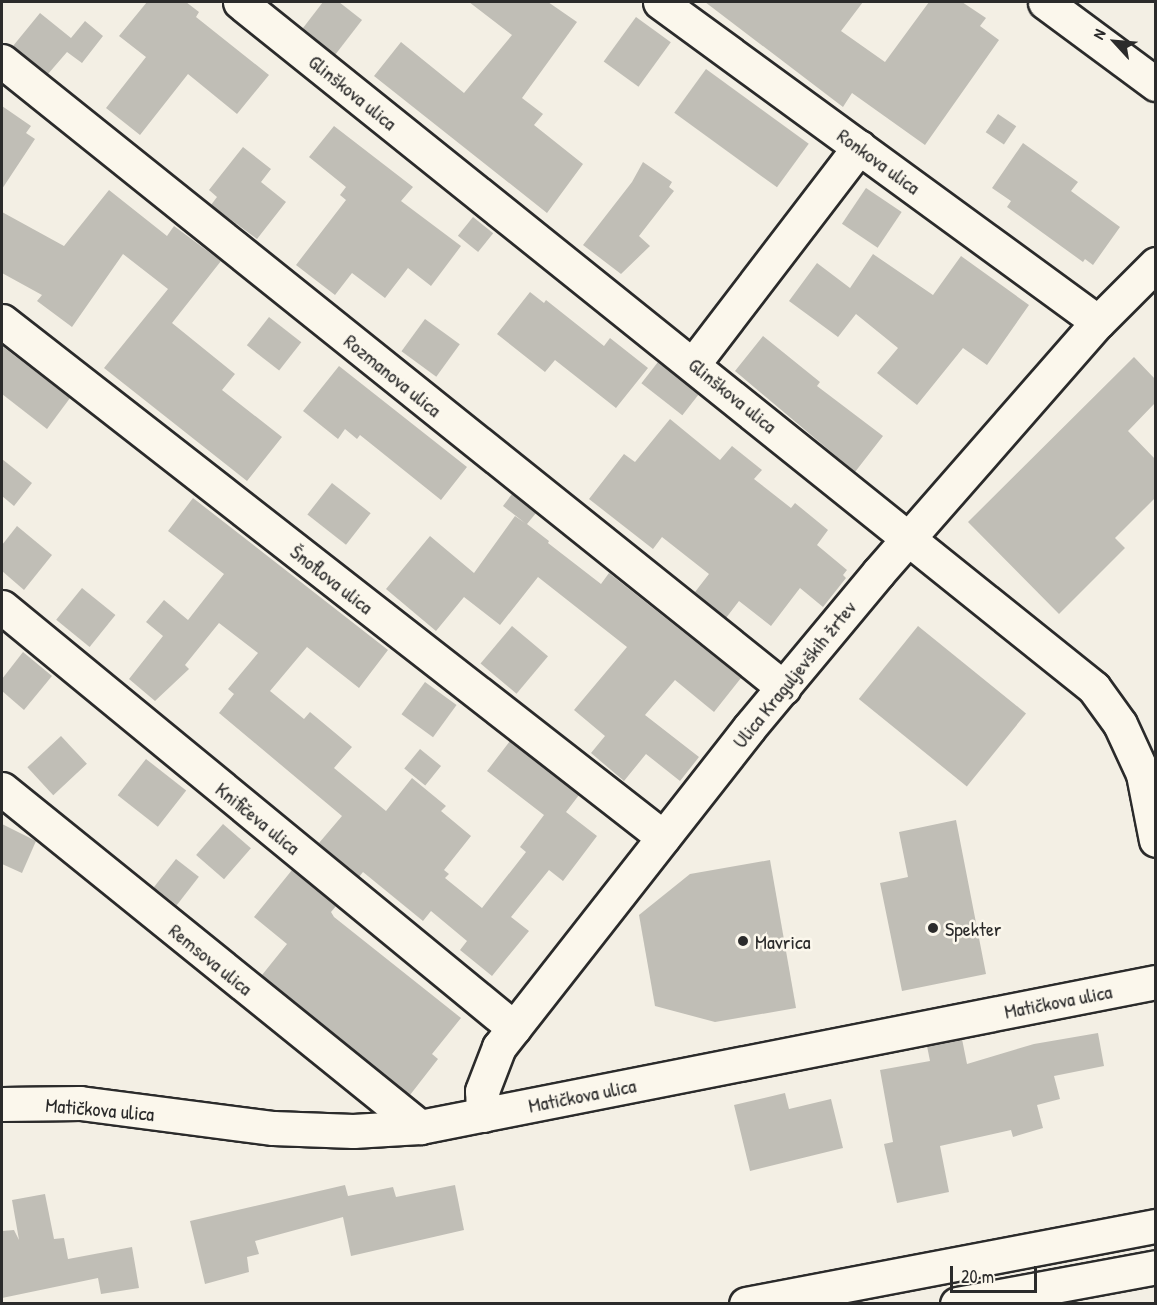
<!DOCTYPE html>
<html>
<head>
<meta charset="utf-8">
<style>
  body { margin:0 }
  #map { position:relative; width:1157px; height:1305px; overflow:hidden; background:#f3efe4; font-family:"Patrick Hand",sans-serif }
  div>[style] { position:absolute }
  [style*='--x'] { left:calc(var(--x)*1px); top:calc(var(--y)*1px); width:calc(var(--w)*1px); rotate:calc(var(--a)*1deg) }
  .building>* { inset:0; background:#c0beb6; transform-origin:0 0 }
  .roads { filter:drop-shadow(2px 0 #2b2b2b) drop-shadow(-2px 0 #2b2b2b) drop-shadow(0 2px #2b2b2b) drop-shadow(0 -2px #2b2b2b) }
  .minor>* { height:33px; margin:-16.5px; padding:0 16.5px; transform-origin:16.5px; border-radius:16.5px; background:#fbf7ec }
  .major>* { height:33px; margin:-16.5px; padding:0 16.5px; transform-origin:16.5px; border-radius:16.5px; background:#fbf7ec }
  .dots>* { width:16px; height:16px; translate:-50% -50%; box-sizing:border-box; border:3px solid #fbf7ec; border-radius:50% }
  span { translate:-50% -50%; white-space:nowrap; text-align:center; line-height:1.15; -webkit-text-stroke:5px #fbf7ec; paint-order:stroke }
  .street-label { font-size:20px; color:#2b2b2b }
  .poi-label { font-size:20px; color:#2b2b2b }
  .left { translate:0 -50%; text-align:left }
  .frame { position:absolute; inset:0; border:3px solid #2b2b2b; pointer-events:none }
  .north { position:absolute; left:1085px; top:12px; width:60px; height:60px; -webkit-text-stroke:4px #fbf7ec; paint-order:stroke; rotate:296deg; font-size:16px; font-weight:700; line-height:24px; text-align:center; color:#2b2b2b }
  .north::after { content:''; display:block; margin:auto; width:21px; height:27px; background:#2b2b2b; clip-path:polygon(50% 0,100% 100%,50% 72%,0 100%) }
  .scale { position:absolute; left:950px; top:1266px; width:87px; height:27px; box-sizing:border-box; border:3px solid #2b2b2b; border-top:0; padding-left:8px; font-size:18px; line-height:21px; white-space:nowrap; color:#2b2b2b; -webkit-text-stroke:4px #fbf7ec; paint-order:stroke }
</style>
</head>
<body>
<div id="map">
  <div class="building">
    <i style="clip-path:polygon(147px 2px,186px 2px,199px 12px,196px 17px,269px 75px,237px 114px,188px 74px,140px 135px,106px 108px,146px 57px,119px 36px)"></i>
    <i style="clip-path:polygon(323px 2px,339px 2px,362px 20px,335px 55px,303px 28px)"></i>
    <i style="clip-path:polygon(469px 2px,548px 2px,577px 22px,522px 98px,543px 114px,534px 125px,583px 164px,547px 213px,374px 76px,401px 42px,464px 93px,512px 35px)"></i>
    <i style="clip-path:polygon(705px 2px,863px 2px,841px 31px,885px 62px,929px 2px,962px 2px,986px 18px,980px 26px,999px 40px,925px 145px,852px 93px,843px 107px)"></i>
    <i style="clip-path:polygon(40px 13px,71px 38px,85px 21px,103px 36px,82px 63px,67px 52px,48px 74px,13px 46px)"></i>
    <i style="left:636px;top:17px;width:43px;height:55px;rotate:36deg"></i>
    <i style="left:706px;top:69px;width:127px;height:54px;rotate:36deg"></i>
    <i style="clip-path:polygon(2px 106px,31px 126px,26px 133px,35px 139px,2px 189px)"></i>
    <i style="left:998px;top:114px;width:22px;height:22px;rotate:34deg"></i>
    <i style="clip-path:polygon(334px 126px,413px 187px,401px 201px,461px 246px,431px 286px,408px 268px,385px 298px,352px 273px,335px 295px,296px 265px,346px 200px,340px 195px,346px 187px,309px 157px)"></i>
    <i style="clip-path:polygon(1023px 143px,1078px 182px,1071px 191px,1120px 227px,1093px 265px,1085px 259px,1083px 262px,1007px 207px,1011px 201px,992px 188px)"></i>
    <i style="clip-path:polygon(243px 147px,271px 169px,261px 182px,286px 202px,257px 239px,211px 205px,217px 197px,209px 190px)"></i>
    <i style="clip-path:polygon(643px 162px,672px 182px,669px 187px,674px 191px,639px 236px,650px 246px,621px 274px,583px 245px,632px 182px)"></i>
    <i style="left:866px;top:188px;width:43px;height:43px;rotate:34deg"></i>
    <i style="clip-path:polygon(109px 190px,167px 236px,174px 226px,221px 261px,172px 323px,235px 374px,222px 390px,282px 437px,247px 481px,104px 368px,168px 289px,123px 254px,72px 327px,37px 301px,42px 295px,2px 273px,2px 212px,64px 246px)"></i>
    <i style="left:473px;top:217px;width:26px;height:24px;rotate:39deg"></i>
    <i style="clip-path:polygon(873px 254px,933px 295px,961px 256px,1029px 305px,987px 365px,963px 348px,917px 405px,877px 373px,898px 348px,856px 314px,838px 337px,789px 301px,817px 263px,850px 288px)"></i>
    <i style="clip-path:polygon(530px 292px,544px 303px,546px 300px,604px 346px,610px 338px,648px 368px,616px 408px,555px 360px,545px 372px,497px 334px)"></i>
    <i style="left:269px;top:317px;width:41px;height:36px;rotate:38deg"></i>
    <i style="left:425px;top:319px;width:43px;height:40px;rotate:36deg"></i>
    <i style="clip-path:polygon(763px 336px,820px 382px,817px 386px,883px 436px,855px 472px,735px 371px)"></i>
    <i style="clip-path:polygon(2px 346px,70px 398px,47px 429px,2px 394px)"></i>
    <i style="clip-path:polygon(1134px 357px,1155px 379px,1155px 403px,1128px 431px,1155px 459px,1155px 498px,1115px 538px,1125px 548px,1059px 614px,968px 522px)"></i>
    <i style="left:658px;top:362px;width:52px;height:27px;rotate:38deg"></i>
    <i style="clip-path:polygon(339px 366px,467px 467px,441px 500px,360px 435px,357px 439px,345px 429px,338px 439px,303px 411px)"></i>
    <i style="clip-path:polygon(670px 419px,720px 460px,732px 446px,762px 470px,754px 479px,791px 508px,795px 503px,828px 530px,817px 545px,847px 570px,843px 575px,846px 578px,823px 607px,800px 588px,771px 626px,739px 601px,726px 618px,695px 592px,709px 574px,662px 537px,653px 549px,589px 499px,624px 454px,635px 462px)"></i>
    <i style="clip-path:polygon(2px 459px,32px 483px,14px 506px,2px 496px)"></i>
    <i style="left:332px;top:483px;width:49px;height:40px;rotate:38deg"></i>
    <i style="clip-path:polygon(512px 494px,536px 513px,527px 524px,549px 541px,548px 543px,601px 584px,609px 573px,741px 678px,714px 712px,675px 680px,645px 715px,699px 757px,680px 781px,646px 754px,624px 781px,591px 753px,605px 736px,574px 710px,627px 647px,538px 577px,500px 625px,464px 597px,436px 631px,386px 589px,430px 536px,474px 573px,515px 516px,525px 523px,503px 506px)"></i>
    <i style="clip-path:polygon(193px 498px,388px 650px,359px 688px,307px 647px,270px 691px,304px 719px,310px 712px,352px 747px,334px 768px,386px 811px,412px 778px,446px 806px,441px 811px,471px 836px,444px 870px,449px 874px,445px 878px,482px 908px,526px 852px,520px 847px,544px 815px,487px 771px,510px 741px,579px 795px,566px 812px,597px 836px,563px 881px,549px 870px,511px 917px,529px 931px,492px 976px,460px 950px,467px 941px,431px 911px,423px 921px,363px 872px,359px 877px,319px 843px,342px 816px,219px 713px,234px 694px,228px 689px,258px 653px,219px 623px,185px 665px,189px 669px,155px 701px,129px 679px,163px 636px,146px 622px,164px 600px,188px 620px,224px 574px,168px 531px)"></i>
    <i style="clip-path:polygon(17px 526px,52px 555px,24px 590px,2px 571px,2px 545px)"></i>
    <i style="left:82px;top:588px;width:43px;height:41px;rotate:39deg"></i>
    <i style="left:512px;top:626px;width:47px;height:49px;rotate:40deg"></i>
    <i style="left:918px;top:626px;width:139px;height:94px;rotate:39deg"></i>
    <i style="clip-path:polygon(23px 652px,52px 676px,24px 710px,2px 691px,2px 679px)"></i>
    <i style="left:425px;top:682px;width:39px;height:40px;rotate:36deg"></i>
    <i style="left:61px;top:736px;width:38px;height:46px;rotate:47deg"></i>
    <i style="left:420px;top:749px;width:27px;height:25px;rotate:39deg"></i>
    <i style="left:146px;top:759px;width:51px;height:46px;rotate:38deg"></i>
    <i style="clip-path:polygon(956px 820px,986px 974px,902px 991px,880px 883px,908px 877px,899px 832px)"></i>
    <i style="clip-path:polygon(2px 824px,36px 841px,22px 873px,2px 864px)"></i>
    <i style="left:223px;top:824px;width:37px;height:41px;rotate:41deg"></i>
    <i style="left:176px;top:859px;width:29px;height:36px;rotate:38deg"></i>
    <i style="clip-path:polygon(770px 860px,796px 1008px,715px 1022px,655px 1006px,639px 915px,690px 874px)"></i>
    <i style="clip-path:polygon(292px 870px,336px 906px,331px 912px,334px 917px,461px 1018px,432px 1054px,438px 1059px,410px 1095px,262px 975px,287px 944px,254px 917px)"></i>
    <i style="clip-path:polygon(1098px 1033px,1104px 1066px,1054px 1076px,1060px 1099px,1037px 1105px,1043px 1128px,1013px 1137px,1011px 1130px,940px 1146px,949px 1192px,897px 1203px,884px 1144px,893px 1142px,880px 1070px,930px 1061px,927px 1046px,962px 1039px,967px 1064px,1034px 1044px)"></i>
    <i style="clip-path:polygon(785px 1093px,789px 1109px,831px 1099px,843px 1148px,750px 1171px,734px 1105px)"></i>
    <i style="clip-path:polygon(345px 1185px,348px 1196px,393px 1187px,396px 1197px,455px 1185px,464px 1230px,351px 1256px,343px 1217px,255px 1241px,259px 1254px,247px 1257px,249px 1272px,205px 1284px,190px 1221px)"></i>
    <i style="clip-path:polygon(45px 1194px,54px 1239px,64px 1238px,68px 1259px,132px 1247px,139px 1288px,101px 1294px,98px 1278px,2px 1298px,2px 1231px,14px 1230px,19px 1240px,12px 1200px)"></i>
  </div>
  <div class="roads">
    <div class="minor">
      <i style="--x:240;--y:2;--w:1095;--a:38.77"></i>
      <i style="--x:1094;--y:688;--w:44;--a:54.2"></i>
      <i style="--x:1120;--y:724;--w:55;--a:65.3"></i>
      <i style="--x:1143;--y:774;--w:67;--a:78.9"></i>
      <i style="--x:660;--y:2;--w:542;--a:36.15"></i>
      <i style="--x:1045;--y:2;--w:138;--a:36.5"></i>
      <i style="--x:2;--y:61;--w:1002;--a:38.72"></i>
      <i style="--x:2;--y:321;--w:839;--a:37.98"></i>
      <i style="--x:694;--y:363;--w:272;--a:-52.6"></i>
      <i style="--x:2;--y:607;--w:663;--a:39.43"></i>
      <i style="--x:2;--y:789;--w:538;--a:38.96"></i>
      <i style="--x:2;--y:1104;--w:78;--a:-0.7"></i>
      <i style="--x:80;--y:1103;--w:195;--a:7.4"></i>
      <i style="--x:273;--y:1128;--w:80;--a:2.1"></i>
      <i style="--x:353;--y:1131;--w:67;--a:-3.4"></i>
      <i style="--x:420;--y:1127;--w:750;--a:-11.15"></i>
      <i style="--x:483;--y:1115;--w:24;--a:-92"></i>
      <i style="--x:482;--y:1091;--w:47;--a:-68.9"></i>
      <i style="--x:499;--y:1047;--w:405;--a:-51.9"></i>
      <i style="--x:749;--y:728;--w:202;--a:-50.2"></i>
      <i style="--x:878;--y:573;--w:334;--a:-48.8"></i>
      <i style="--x:1098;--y:322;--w:82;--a:-45"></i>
    </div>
    <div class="major">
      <i style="--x:746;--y:1304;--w:417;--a:-10.8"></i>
      <i style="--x:957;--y:1304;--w:202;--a:-10.5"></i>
    </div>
  </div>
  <div class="dots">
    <i style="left:933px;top:928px;background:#2b2b2b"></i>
    <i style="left:743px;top:941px;background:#2b2b2b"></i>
  </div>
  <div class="street-label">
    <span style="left:353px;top:92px;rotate:39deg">Glinškova ulica</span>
    <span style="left:879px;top:161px;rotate:36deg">Ronkova ulica</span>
    <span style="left:393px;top:375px;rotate:39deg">Rozmanova ulica</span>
    <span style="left:733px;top:395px;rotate:39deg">Glinškova ulica</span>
    <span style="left:332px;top:579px;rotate:38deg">Šnoflova ulica</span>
    <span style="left:794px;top:674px;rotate:-51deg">Ulica Kraguljevških žrtev</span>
    <span style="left:258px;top:818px;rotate:39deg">Knifičeva ulica</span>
    <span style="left:211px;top:959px;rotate:39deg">Remsova ulica</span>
    <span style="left:1058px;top:1001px;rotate:-11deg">Matičkova ulica</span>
    <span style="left:582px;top:1095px;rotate:-11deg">Matičkova ulica</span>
    <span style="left:100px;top:1109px;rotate:5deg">Matičkova ulica</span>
  </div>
  <div class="poi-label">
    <span class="left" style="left:945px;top:928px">Spekter</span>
    <span class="left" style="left:755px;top:941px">Mavrica</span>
  </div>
  <div class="frame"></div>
  <div class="north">N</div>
  <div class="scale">20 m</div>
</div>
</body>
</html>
